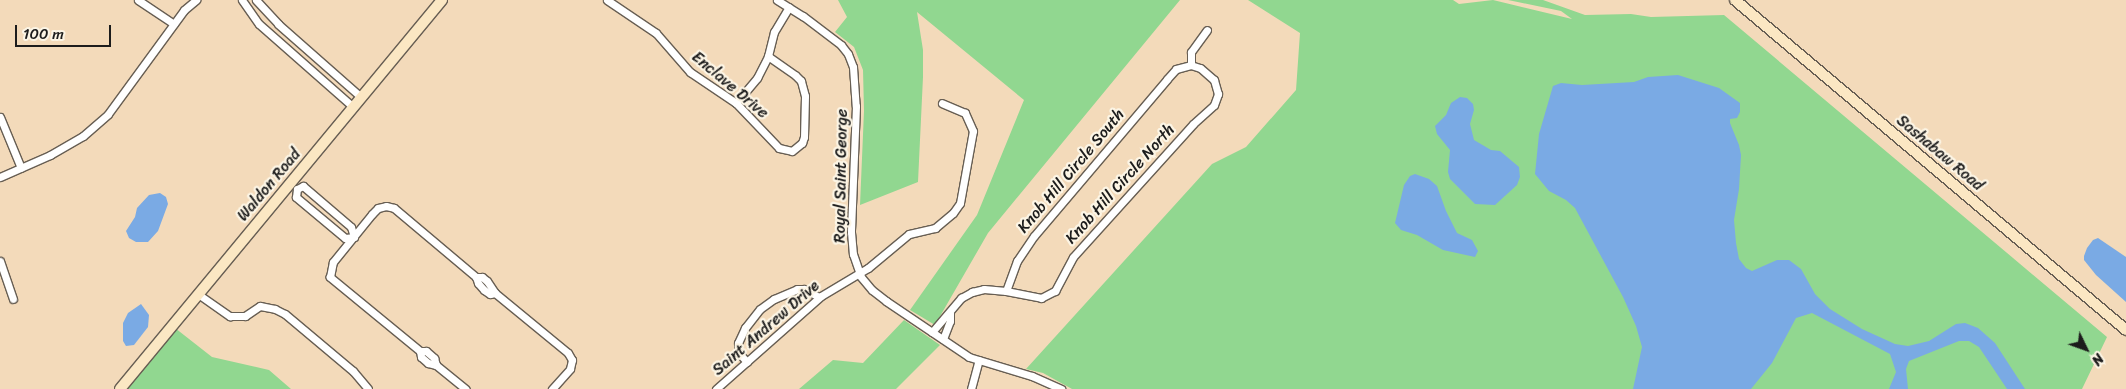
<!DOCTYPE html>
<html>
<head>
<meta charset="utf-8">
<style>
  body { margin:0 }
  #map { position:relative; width:2126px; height:389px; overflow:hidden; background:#f3daba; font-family:Sriracha,sans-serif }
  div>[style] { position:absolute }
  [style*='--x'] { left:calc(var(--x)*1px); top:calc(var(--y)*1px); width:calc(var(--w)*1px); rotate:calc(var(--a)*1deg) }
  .green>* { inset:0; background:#91d790 }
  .water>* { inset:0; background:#7aaae4 }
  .roads { filter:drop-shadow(1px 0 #675e53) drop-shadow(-1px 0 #675e53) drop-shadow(0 1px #675e53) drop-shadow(0 -1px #675e53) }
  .street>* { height:7px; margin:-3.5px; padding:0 3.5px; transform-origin:3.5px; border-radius:3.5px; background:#fff }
  .secondary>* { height:10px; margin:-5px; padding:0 5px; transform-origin:5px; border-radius:5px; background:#fbe7c3 }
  span { translate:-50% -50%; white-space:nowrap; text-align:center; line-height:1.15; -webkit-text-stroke:4.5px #fcf5e5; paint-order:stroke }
  .street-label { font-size:16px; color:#1c1c1c }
  .north { position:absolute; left:2061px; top:324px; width:50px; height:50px; -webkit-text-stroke:4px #fcf5e5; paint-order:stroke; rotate:132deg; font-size:14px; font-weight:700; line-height:20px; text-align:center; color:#1c1c1c }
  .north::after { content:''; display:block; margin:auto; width:18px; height:22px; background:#1c1c1c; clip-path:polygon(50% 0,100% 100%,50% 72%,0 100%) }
  .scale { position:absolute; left:15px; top:25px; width:96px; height:22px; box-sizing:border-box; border:2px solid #1c1c1c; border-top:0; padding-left:6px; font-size:15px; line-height:18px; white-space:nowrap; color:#1c1c1c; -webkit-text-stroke:4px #fcf5e5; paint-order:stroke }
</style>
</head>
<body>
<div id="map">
  <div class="green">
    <i style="clip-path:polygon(838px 0,1180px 0,988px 233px,935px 325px,910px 310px,977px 215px,1024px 100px,917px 12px,923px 50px,923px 77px,918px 182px,860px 205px,864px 111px,863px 70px,854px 47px,835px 32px,847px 17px)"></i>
    <i style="clip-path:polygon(1248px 0,1453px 0,1459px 4px,1493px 0,1572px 19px,1561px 11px,1508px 0,1543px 0,1585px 15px,1631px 14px,1651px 17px,1724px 15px,2107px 337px,2082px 389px,1072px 389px,1043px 373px,1026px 369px,1212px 164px,1246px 147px,1296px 90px,1300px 33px)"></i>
    <i style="clip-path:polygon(904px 320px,940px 345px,896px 389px,799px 389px,833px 360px,863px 363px)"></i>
    <i style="clip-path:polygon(175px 328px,212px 357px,269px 370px,291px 389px,125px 389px)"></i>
  </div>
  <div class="water">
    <i style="clip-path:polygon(1678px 75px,1719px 88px,1740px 103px,1740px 112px,1737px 118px,1730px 119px,1730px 123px,1739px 145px,1741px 155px,1739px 189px,1734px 220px,1736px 243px,1739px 259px,1746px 268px,1752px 271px,1777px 260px,1789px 260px,1801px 269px,1815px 294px,1830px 309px,1862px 329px,1895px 344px,1908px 346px,1929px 341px,1956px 324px,1965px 323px,1978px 328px,1995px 343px,2025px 389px,2007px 389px,1979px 347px,1969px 341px,1959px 341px,1909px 361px,1906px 369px,1908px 389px,1889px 389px,1896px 372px,1890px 354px,1812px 313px,1796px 318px,1772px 363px,1751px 389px,1633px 389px,1642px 347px,1636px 326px,1623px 297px,1575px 208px,1566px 200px,1549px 191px,1535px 174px,1539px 134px,1553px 86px,1561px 83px,1582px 85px,1634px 82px,1648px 77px)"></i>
    <i style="clip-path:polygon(1460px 97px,1467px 98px,1473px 104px,1474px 110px,1470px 124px,1474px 140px,1491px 150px,1500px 151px,1519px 167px,1520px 177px,1517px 185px,1495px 205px,1475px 204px,1450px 179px,1448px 172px,1450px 150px,1437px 134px,1435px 126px,1446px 115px,1451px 103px)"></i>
    <i style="clip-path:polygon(1415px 174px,1429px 179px,1437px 186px,1446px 211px,1457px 233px,1472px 240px,1478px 251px,1475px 257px,1443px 250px,1417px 235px,1401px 230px,1395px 223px,1404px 185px,1410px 176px)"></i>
    <i style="clip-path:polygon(160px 193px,166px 197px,168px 204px,158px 231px,148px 242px,136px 242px,129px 238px,126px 231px,135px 217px,137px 208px,149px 195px)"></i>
    <i style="clip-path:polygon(2098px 238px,2126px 257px,2126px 302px,2096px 275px,2084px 260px,2084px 256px,2087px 248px,2093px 240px)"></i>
    <i style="clip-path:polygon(141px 304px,149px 315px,148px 327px,134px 345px,126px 346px,123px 341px,123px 323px,128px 313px)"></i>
  </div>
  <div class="roads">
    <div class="street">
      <i style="--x:138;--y:0;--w:43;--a:33.7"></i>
      <i style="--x:242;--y:0;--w:29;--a:55"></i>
      <i style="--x:259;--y:24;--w:125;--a:41.4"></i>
      <i style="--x:256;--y:0;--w:33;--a:47"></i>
      <i style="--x:278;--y:24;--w:111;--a:41.3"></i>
      <i style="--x:607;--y:0;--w:59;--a:34"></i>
      <i style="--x:656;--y:33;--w:52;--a:48.9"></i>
      <i style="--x:690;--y:72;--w:55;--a:34"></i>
      <i style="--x:736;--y:103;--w:62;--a:46.3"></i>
      <i style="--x:779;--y:148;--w:13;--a:13"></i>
      <i style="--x:792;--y:151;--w:13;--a:-39"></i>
      <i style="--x:802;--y:143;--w:6;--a:-72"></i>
      <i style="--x:804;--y:137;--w:41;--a:-88.6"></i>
      <i style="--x:805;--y:96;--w:16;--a:-105"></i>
      <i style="--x:801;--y:81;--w:8;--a:-135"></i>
      <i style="--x:795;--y:75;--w:33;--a:-145"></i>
      <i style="--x:777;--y:0;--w:31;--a:32"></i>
      <i style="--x:803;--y:16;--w:48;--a:37.3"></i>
      <i style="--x:841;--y:45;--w:11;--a:52"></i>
      <i style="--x:848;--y:54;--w:14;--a:69"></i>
      <i style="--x:853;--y:67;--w:39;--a:86"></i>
      <i style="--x:856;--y:106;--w:126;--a:92.3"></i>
      <i style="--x:851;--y:232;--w:22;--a:85"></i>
      <i style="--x:853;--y:254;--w:24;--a:71"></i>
      <i style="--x:861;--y:277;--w:17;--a:50"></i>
      <i style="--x:872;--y:290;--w:18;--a:38"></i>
      <i style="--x:886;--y:301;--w:100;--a:34"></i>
      <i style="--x:969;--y:357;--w:66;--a:16.8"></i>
      <i style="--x:1032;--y:376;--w:32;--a:24"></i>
      <i style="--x:736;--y:103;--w:33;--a:-50"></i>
      <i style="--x:757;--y:78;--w:25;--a:-63"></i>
      <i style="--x:768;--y:56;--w:25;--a:-76"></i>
      <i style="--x:774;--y:32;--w:29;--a:-59"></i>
      <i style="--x:0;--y:117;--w:55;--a:67.6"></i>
      <i style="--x:0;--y:177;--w:55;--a:-23.7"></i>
      <i style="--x:50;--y:155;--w:38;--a:-30"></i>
      <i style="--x:83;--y:136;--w:33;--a:-41"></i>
      <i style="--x:108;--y:114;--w:129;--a:-53.8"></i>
      <i style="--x:184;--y:10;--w:16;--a:-40"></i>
      <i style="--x:303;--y:186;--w:63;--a:40.5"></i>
      <i style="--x:351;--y:227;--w:10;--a:73"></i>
      <i style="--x:354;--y:237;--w:9;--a:174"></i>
      <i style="--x:345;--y:238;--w:64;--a:-140.1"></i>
      <i style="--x:296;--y:197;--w:8;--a:-83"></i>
      <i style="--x:297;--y:189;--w:7;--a:-27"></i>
      <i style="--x:0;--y:261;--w:40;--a:71.1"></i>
      <i style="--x:1006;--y:291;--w:36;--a:11"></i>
      <i style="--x:1041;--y:298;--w:16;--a:-27"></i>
      <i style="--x:1055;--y:291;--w:38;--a:-62"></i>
      <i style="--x:1073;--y:257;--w:179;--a:-47.9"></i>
      <i style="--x:1193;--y:124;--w:28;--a:-42"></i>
      <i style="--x:1214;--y:105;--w:12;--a:-70"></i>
      <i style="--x:1218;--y:94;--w:15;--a:-106"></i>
      <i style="--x:1214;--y:80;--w:18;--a:-139"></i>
      <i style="--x:1200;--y:68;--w:9;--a:-162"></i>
      <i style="--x:495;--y:293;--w:5;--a:169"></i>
      <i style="--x:490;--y:294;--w:7;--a:-146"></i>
      <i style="--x:484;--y:290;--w:9;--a:-131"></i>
      <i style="--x:478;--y:283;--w:6;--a:-108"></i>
      <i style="--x:476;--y:277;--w:6;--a:0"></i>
      <i style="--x:482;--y:277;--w:6;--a:39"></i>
      <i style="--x:487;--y:281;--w:14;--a:56"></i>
      <i style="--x:495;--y:293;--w:94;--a:39.4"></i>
      <i style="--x:568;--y:353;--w:8;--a:60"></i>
      <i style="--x:572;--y:360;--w:9;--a:103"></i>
      <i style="--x:570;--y:369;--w:27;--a:132"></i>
      <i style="--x:198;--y:294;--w:39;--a:35"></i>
      <i style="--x:230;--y:316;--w:15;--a:0"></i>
      <i style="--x:245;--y:316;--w:18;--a:-34"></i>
      <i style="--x:260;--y:306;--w:15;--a:11"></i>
      <i style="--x:275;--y:309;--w:11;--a:27"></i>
      <i style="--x:285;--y:314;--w:89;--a:40"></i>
      <i style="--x:353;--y:371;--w:23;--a:50"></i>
      <i style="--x:932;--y:332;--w:45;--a:-49.5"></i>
      <i style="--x:961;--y:298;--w:13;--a:-29"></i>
      <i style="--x:972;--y:292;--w:12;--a:-14"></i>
      <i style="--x:984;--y:289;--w:22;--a:5"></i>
      <i style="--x:1006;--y:291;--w:32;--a:-70"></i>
      <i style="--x:1017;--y:261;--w:30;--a:-56"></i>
      <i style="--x:1034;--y:236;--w:206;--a:-49.7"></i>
      <i style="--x:1167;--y:79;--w:13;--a:-48"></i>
      <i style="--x:1176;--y:69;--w:16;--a:-15"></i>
      <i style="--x:1191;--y:65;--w:13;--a:-90"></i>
      <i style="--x:1191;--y:52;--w:27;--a:-54"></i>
      <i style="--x:943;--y:339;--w:19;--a:-69"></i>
      <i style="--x:950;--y:321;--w:9;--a:-90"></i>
      <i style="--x:420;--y:351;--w:6;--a:0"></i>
      <i style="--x:426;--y:351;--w:11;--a:41"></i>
      <i style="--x:434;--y:358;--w:7;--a:74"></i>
      <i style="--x:436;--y:365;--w:8;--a:-166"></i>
      <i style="--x:428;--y:363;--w:9;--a:-139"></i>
      <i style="--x:421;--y:357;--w:6;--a:-99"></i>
      <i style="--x:420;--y:351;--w:117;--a:-140.6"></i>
      <i style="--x:330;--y:277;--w:15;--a:-79"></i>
      <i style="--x:333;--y:262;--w:62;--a:-50.9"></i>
      <i style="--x:372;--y:214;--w:8;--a:-45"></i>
      <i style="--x:378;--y:208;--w:8;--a:-14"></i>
      <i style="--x:386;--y:206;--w:8;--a:14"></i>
      <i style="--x:394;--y:208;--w:107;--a:40.1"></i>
      <i style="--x:747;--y:362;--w:13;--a:-132"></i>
      <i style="--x:738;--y:352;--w:9;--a:-90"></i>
      <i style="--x:738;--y:343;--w:17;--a:-65"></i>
      <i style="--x:745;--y:328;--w:24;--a:-52"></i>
      <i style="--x:760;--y:309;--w:17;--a:-36"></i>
      <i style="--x:774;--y:299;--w:25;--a:-23"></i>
      <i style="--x:797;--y:289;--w:7;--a:0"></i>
      <i style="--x:804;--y:289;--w:17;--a:28"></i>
      <i style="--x:436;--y:365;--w:38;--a:39"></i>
      <i style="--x:716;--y:389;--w:140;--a:-41.5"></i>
      <i style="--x:821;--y:296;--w:55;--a:-30.8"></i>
      <i style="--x:868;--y:268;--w:53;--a:-39.7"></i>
      <i style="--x:909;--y:234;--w:27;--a:-13"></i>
      <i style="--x:935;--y:228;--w:23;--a:-40"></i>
      <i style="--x:953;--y:213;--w:12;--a:-55"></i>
      <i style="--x:960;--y:203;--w:73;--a:-79.8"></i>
      <i style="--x:973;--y:131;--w:20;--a:-114"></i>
      <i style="--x:965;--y:113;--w:25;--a:-157"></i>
      <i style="--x:971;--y:389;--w:30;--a:-75"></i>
    </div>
    <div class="secondary">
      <i style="--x:1735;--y:0;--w:512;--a:40.16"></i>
      <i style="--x:120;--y:389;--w:505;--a:-50.38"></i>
    </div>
  </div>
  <div class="street-label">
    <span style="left:730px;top:85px;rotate:40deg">Enclave Drive</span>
    <span style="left:1940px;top:153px;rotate:40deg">Sashabaw Road</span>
    <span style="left:1071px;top:171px;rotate:-50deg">Knob Hill Circle South</span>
    <span style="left:841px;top:176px;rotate:-89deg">Royal Saint George</span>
    <span style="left:1120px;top:184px;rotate:-48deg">Knob Hill Circle North</span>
    <span style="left:269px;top:185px;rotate:-50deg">Waldon Road</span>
    <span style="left:766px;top:328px;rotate:-41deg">Saint Andrew Drive</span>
  </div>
  <div class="north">N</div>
  <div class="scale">100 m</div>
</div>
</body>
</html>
